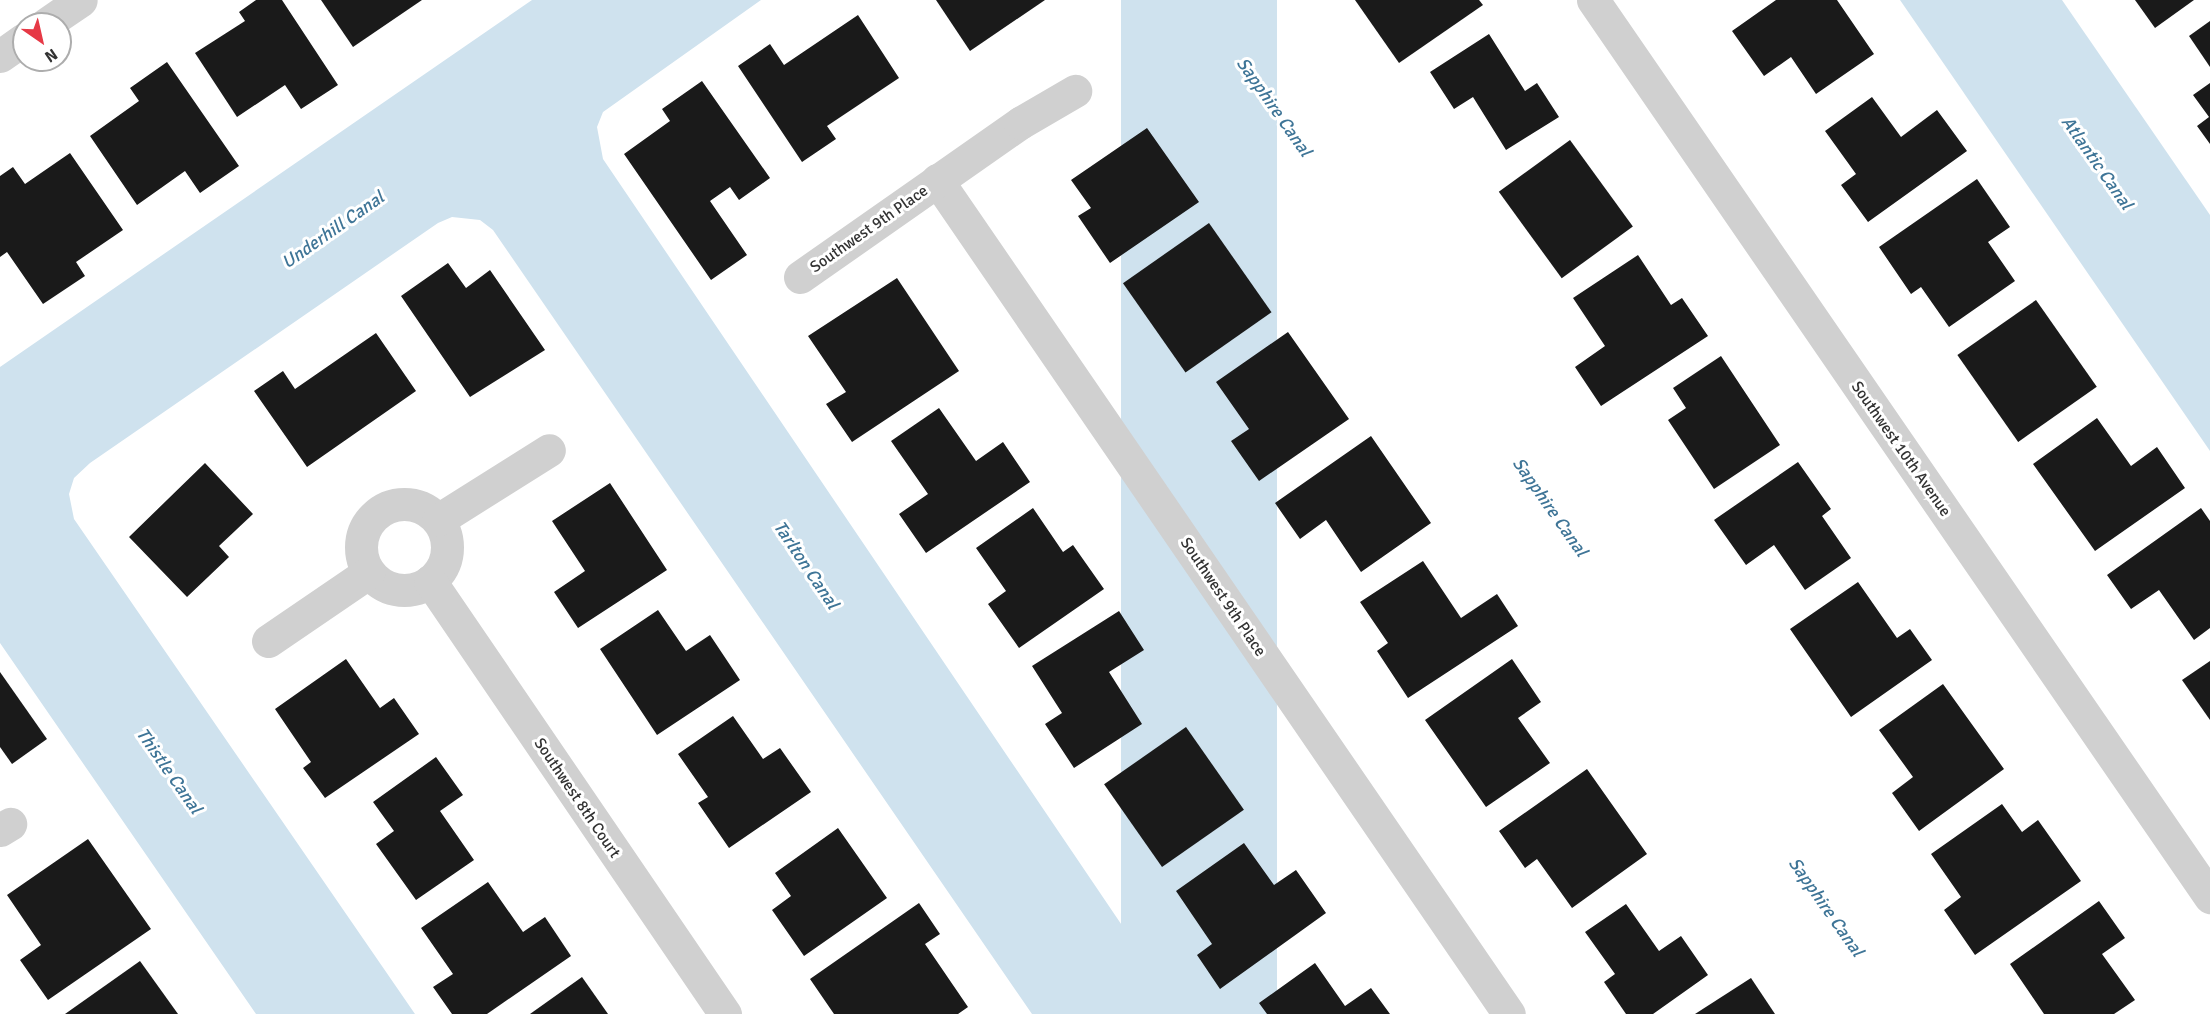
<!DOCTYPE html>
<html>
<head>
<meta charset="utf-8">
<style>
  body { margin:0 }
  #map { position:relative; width:2210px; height:1014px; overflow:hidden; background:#fff; font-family:Signika,sans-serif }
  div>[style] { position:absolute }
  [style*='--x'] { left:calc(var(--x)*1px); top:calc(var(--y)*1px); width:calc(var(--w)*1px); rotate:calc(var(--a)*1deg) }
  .water>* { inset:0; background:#cfe2ee; transform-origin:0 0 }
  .building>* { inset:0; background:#1a1a1a; transform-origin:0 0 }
  .street>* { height:33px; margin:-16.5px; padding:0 16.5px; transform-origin:16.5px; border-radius:16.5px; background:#d0d0d0 }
  .street>.ring { margin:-16.5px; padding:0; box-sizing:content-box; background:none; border:33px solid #d0d0d0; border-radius:50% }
  span { translate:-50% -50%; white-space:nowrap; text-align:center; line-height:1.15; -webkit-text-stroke:6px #fff; paint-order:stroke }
  .street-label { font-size:16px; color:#333 }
  .water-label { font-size:18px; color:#3f7597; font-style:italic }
  .north { position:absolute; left:12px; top:12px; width:60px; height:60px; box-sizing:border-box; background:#fff; border:2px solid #adadad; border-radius:50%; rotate:146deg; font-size:16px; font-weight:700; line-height:24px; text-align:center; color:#333 }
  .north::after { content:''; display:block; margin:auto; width:21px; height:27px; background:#e63946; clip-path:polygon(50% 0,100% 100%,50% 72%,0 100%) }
</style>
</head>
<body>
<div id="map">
  <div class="water">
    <i style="clip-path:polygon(532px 0,761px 0,603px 112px,597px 127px,603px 159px,1182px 1014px,1032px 1014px,493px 230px,480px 220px,452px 217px,438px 223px,90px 463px,74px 478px,69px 494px,74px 519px,415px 1014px,256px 1014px,0 643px,0 367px)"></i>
    <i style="left:1121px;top:0;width:156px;height:1230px"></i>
    <i style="clip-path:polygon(1900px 0,2062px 0,2210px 215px,2210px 451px)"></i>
  </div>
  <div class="building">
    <i style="clip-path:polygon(256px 0,282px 0,338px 85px,301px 109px,285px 85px,237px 117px,195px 53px,245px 21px,239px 12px)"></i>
    <i style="clip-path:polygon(321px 0,422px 0,353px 47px)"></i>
    <i style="clip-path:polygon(936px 0,1045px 0,970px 51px)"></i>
    <i style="clip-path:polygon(1355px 0,1479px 0,1483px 5px,1399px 63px)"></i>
    <i style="clip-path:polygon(1776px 0,1837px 0,1874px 54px,1816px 94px,1791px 57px,1764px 76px,1732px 31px)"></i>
    <i style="clip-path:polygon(2135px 0,2194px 0,2155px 28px)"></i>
    <i style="clip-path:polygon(858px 15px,899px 78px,827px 126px,836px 139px,802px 162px,738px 66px,770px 44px,784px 65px)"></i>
    <i style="clip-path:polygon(2210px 21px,2210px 67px,2189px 36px)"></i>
    <i style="clip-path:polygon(1489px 34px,1525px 91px,1537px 83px,1559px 117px,1506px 150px,1473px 97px,1454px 109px,1430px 72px)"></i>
    <i style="clip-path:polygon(167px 62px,239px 166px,200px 193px,185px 171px,137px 205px,90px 136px,139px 101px,130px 88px)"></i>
    <i style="clip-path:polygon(702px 81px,770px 178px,739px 200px,730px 187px,710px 201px,747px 255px,711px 280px,624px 154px,670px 121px,662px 109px)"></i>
    <i style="clip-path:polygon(2210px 83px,2210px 144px,2197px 126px,2209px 117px,2193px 95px)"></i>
    <i style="clip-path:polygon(1872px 97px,1901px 137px,1937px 110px,1967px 151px,1868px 222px,1841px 185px,1856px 174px,1825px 131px)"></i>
    <i style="clip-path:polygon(1147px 128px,1199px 202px,1110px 263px,1078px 216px,1091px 208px,1071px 180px)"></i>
    <i style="left:1570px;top:140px;width:107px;height:88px;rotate:54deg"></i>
    <i style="clip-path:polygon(70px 153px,123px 230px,76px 262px,85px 276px,43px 304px,7px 252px,0 257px,0 176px,13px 167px,25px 184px)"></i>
    <i style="clip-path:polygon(1977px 179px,2010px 227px,1988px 242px,2015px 281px,1949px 327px,1921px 287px,1911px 294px,1879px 247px)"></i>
    <i style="left:1209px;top:223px;width:109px;height:105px;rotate:55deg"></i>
    <i style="clip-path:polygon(1638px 255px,1671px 305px,1682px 298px,1708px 336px,1601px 406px,1575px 367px,1605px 346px,1573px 298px)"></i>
    <i style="clip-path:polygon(448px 263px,466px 288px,490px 270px,545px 350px,470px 397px,401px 296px)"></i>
    <i style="clip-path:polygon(897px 278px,959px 371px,852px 442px,826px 404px,846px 392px,808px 336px)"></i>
    <i style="left:2036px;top:300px;width:106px;height:96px;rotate:55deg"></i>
    <i style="clip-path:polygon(1288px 332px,1349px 419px,1259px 481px,1231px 441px,1249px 429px,1216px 382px)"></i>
    <i style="clip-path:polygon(376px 333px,416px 391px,307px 467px,254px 391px,283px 371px,295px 389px)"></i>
    <i style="clip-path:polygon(1721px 356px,1780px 445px,1714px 489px,1668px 420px,1686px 408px,1673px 388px)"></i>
    <i style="clip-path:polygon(939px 408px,976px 461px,1003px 442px,1030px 482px,926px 553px,899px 514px,928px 494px,891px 441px)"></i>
    <i style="clip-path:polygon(2097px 418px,2131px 466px,2157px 447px,2185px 488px,2095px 551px,2033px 464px)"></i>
    <i style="clip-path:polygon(1371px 436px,1431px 523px,1361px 572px,1326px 520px,1300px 539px,1275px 503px)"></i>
    <i style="clip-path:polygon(1798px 462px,1831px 509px,1822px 516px,1851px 558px,1805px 590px,1774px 545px,1746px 565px,1714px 520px)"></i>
    <i style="clip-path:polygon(205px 463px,253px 514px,219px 546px,229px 557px,187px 597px,129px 537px)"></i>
    <i style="clip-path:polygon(610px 483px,667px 570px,578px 628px,554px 592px,585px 571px,552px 521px)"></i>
    <i style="clip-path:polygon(1033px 508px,1063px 552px,1073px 545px,1104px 589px,1019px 648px,988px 604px,1006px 591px,976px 548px)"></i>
    <i style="clip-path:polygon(2201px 508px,2210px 521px,2210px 628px,2194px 640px,2159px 590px,2131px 609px,2107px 575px)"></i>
    <i style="clip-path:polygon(1423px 561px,1461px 618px,1497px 594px,1518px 626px,1408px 698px,1377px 651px,1388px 643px,1360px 602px)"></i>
    <i style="clip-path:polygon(1858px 582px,1897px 638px,1910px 629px,1932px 660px,1851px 717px,1790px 629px)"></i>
    <i style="clip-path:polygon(658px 610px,686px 651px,710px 635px,740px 680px,657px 735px,600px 649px)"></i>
    <i style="clip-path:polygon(1119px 611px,1144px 650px,1109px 672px,1142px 724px,1074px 768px,1045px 724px,1062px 713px,1032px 666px)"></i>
    <i style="clip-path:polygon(346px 659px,380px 708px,394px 698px,419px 734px,325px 798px,303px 768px,311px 762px,275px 709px)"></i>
    <i style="clip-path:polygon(1512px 659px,1541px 702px,1518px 718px,1550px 763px,1486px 807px,1425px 720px)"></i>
    <i style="clip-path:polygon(2210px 661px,2210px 720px,2182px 680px)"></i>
    <i style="clip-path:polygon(0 672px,47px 739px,12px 764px,0 747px)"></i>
    <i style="clip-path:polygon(1943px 684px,2004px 769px,1919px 831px,1892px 793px,1913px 777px,1879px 730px)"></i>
    <i style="clip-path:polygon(733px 716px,763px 759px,780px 748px,811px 792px,729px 848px,698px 803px,708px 797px,678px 754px)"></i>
    <i style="left:1186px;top:727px;width:101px;height:100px;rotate:55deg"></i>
    <i style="clip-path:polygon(436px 757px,463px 795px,440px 811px,474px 860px,416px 900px,376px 844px,394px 831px,373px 802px)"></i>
    <i style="clip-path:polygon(1587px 769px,1647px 854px,1572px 908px,1537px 859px,1525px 868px,1499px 831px)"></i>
    <i style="clip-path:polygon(2002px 804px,2022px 832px,2038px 820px,2081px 881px,1975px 955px,1944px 910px,1961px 897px,1931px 854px)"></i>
    <i style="clip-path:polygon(838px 828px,887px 898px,804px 956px,772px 910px,791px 896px,775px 873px)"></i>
    <i style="clip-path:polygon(88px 839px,151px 929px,48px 1000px,20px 960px,41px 945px,7px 895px)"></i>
    <i style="clip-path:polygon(1244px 843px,1274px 885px,1296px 870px,1326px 913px,1220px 989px,1197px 955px,1212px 944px,1176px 891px)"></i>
    <i style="clip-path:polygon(488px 882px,523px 932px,545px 917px,571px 956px,487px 1014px,452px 1014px,433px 987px,453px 974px,421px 928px)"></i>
    <i style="clip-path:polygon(2099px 901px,2125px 938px,2102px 954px,2135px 1000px,2114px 1014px,2044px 1014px,2010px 964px)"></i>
    <i style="clip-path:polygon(919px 903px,940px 934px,925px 944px,968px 1007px,958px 1014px,834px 1014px,810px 979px)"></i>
    <i style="clip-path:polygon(1626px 904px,1659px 951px,1681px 936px,1708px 975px,1653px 1014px,1626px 1014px,1604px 982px,1615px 974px,1585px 932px)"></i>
    <i style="clip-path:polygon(140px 961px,178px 1014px,65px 1014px)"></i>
    <i style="clip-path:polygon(1315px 963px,1345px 1006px,1371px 988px,1390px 1014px,1267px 1014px,1259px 1003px)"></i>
    <i style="clip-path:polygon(582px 977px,608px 1014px,530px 1014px)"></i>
    <i style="clip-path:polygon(1751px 978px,1775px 1014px,1695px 1014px)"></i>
  </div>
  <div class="street">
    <i style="--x:1593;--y:0;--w:1089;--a:55.48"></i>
    <i style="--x:46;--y:24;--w:42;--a:-34.4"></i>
    <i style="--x:0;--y:56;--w:29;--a:-35"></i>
    <i style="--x:937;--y:180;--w:1011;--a:55.56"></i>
    <i style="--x:800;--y:277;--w:269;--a:-35"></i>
    <i style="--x:1020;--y:123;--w:64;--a:-30.2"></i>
    <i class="ring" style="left:361px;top:504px;width:53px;height:53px"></i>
    <i style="--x:438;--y:520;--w:131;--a:-32.2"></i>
    <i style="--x:430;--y:581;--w:524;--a:55.73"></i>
    <i style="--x:268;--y:641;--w:122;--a:-34.3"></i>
    <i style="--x:0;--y:830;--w:12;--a:-31"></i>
  </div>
  <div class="street-label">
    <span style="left:869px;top:229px;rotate:-35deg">Southwest 9th Place</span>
    <span style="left:1901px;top:449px;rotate:55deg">Southwest 10th Avenue</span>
    <span style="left:1223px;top:597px;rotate:56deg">Southwest 9th Place</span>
    <span style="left:577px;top:798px;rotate:56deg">Southwest 8th Court</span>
  </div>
  <div class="water-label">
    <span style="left:1274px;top:107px;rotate:55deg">Sapphire Canal</span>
    <span style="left:2097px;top:163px;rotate:55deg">Atlantic Canal</span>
    <span style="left:333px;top:230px;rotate:-35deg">Underhill Canal</span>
    <span style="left:1550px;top:507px;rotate:55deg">Sapphire Canal</span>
    <span style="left:806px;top:565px;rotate:56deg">Tarlton Canal</span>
    <span style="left:169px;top:771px;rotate:55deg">Thistle Canal</span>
    <span style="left:1826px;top:907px;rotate:55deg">Sapphire Canal</span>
  </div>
  <div class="north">N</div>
</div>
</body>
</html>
